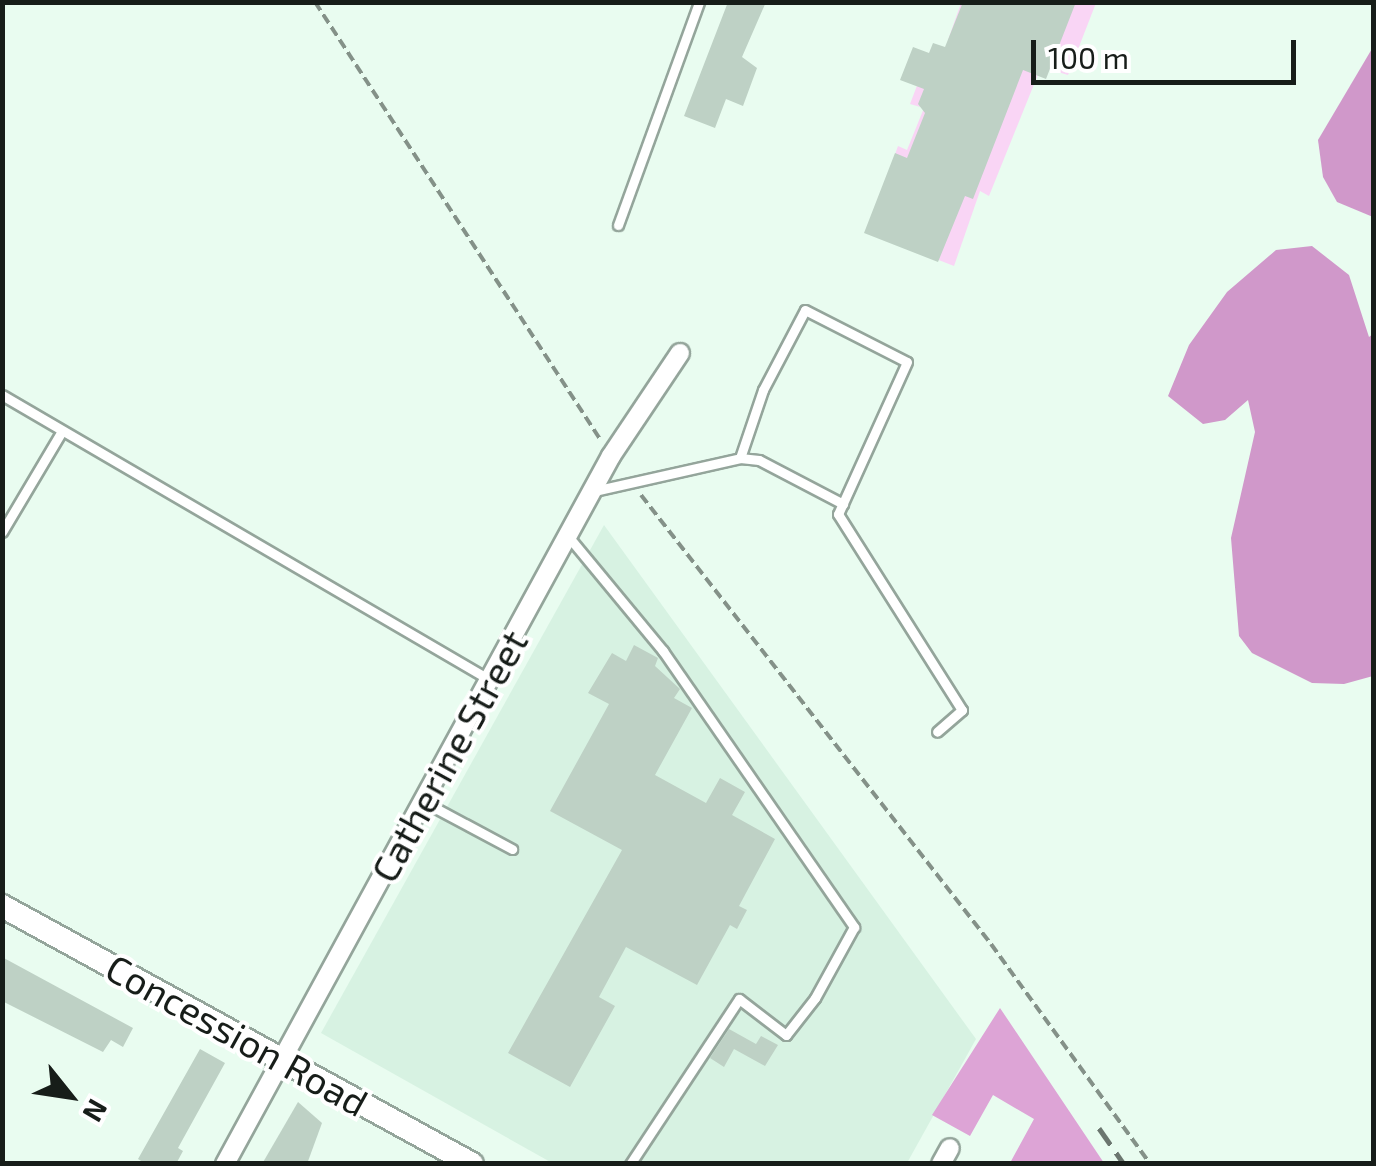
<!DOCTYPE html>
<html>
<head>
<meta charset="utf-8">
<style>
  body { margin:0 }
  #map { position:relative; width:1376px; height:1166px; overflow:hidden; background:#e9fcf0; font-family:"Exo 2",sans-serif }
  div>[style] { position:absolute }
  [style*='--x'] { left:calc(var(--x)*1px); top:calc(var(--y)*1px); width:calc(var(--w)*1px); rotate:calc(var(--a)*1deg) }
  .built>* { inset:0; background:#d7f2e2 }
  .green>* { inset:0; background:#f9d5f5 }
  .forest>* { inset:0; background:#dda4d6 }
  .water>* { inset:0; background:#d098ca }
  .building>* { inset:0; background:#bed1c5 }
  .path>* { height:4px; margin-top:-2px; transform-origin:0; background:repeating-linear-gradient(90deg,#849188 0 10px,transparent 0 15px) }
  .roads { filter:drop-shadow(2px 0 #94a59b) drop-shadow(-2px 0 #94a59b) drop-shadow(0 2px #94a59b) drop-shadow(0 -2px #94a59b) }
  .service>* { height:9px; margin:-4.5px; padding:0 4.5px; transform-origin:4.5px; border-radius:4.5px; background:#fff }
  .minor>* { height:18px; margin:-9px; padding:0 9px; transform-origin:9px; border-radius:9px; background:#fff }
  .tertiary>* { height:22px; margin:-11px; padding:0 11px; transform-origin:11px; border-radius:11px; background:#fff }
  .rail>* { height:5px; margin-top:-2.5px; transform-origin:0; background:repeating-linear-gradient(90deg,#6b766f 0 20px,transparent 0 30px) }
  span { translate:-50% -50%; white-space:nowrap; text-align:center; line-height:1.15; -webkit-text-stroke:8px #fff; paint-order:stroke }
  .street-label { font-size:38px; color:#171d19 }
  .frame { position:absolute; inset:0; border:5px solid #171d19; pointer-events:none }
  .north { position:absolute; left:20px; top:1046px; width:100px; height:100px; -webkit-text-stroke:8px #fff; paint-order:stroke; rotate:120deg; font-size:28px; font-weight:700; line-height:40px; text-align:center; color:#171d19 }
  .north::after { content:''; display:block; margin:auto; width:35px; height:45px; background:#171d19; clip-path:polygon(50% 0,100% 100%,50% 72%,0 100%) }
  .scale { position:absolute; left:1031px; top:40px; width:265px; height:45px; box-sizing:border-box; border:5px solid #171d19; border-top:0; padding-left:12px; font-size:30px; line-height:35px; white-space:nowrap; color:#171d19; -webkit-text-stroke:8px #fff; paint-order:stroke }
</style>
</head>
<body>
<div id="map">
  <div class="built">
    <i style="clip-path:polygon(604px 525px,976px 1039px,907px 1163px,554px 1164px,321px 1033px)"></i>
  </div>
  <div class="green">
    <i style="clip-path:polygon(961px 3px,1096px 3px,1068px 75px,1041px 67px,989px 196px,980px 191px,954px 266px,867px 232px,898px 146px,907px 150px,924px 108px,910px 104px,931px 49px,967px 45px,948px 40px)"></i>
  </div>
  <div class="forest">
    <i style="clip-path:polygon(1000px 1008px,1104px 1163px,1010px 1163px,1034px 1119px,993px 1095px,970px 1136px,932px 1115px)"></i>
  </div>
  <div class="water">
    <i style="clip-path:polygon(1373px 47px,1374px 217px,1373px 217px,1337px 202px,1323px 177px,1318px 140px)"></i>
    <i style="clip-path:polygon(1312px 246px,1349px 275px,1369px 337px,1373px 334px,1373px 676px,1344px 684px,1312px 683px,1252px 653px,1239px 636px,1231px 538px,1255px 432px,1248px 400px,1225px 420px,1203px 424px,1168px 396px,1189px 345px,1227px 292px,1276px 250px)"></i>
  </div>
  <div class="building">
    <i style="clip-path:polygon(728px 2px,766px 2px,742px 57px,757px 68px,743px 106px,726px 99px,715px 128px,684px 116px)"></i>
    <i style="clip-path:polygon(963px 2px,1076px 2px,1046px 79px,1023px 70px,973px 199px,965px 196px,938px 262px,864px 233px,895px 153px,907px 158px,925px 113px,918px 104px,924px 89px,900px 80px,913px 47px,929px 53px,933px 43px,945px 47px)"></i>
    <i style="clip-path:polygon(634px 645px,658px 658px,655px 666px,680px 689px,674px 698px,692px 708px,655px 775px,706px 803px,720px 778px,745px 792px,732px 815px,775px 839px,739px 906px,747px 910px,737px 929px,730px 925px,697px 985px,626px 947px,599px 997px,615px 1006px,570px 1087px,508px 1053px,622px 850px,550px 811px,609px 704px,588px 693px,612px 653px,626px 661px)"></i>
    <i style="clip-path:polygon(2px 957px,133px 1028px,123px 1047px,111px 1040px,103px 1052px,2px 1001px)"></i>
    <i style="clip-path:polygon(729px 1029px,756px 1044px,761px 1036px,778px 1045px,765px 1066px,734px 1049px,724px 1067px,710px 1058px)"></i>
    <i style="clip-path:polygon(200px 1049px,225px 1063px,178px 1148px,183px 1151px,176px 1164px,146px 1164px,138px 1159px)"></i>
    <i style="clip-path:polygon(298px 1102px,322px 1123px,307px 1164px,262px 1164px)"></i>
  </div>
  <div class="path">
    <i style="--x:315;--y:2;--w:522;--a:56.89"></i>
    <i style="--x:641;--y:495;--w:569;--a:52.06"></i>
    <i style="--x:991;--y:944;--w:271;--a:54.1"></i>
  </div>
  <div class="roads">
    <div class="service">
      <i style="--x:618;--y:225;--w:237;--a:-70"></i>
      <i style="--x:2;--y:395;--w:565;--a:30.29"></i>
      <i style="--x:740;--y:458;--w:72;--a:-71.3"></i>
      <i style="--x:763;--y:390;--w:90;--a:-62.3"></i>
      <i style="--x:805;--y:310;--w:114;--a:27"></i>
      <i style="--x:907;--y:362;--w:167;--a:114.4"></i>
      <i style="--x:838;--y:514;--w:232;--a:57.7"></i>
      <i style="--x:962;--y:710;--w:33;--a:139"></i>
      <i style="--x:594;--y:491;--w:150;--a:-12.7"></i>
      <i style="--x:740;--y:458;--w:19;--a:6"></i>
      <i style="--x:759;--y:460;--w:95;--a:27.6"></i>
      <i style="--x:2;--y:532;--w:117;--a:-59.3"></i>
      <i style="--x:568;--y:536;--w:149;--a:50.4"></i>
      <i style="--x:663;--y:651;--w:336;--a:55.3"></i>
      <i style="--x:854;--y:927;--w:81;--a:118.8"></i>
      <i style="--x:815;--y:998;--w:47;--a:128.1"></i>
      <i style="--x:786;--y:1035;--w:59;--a:-142.5"></i>
      <i style="--x:739;--y:999;--w:198;--a:123.4"></i>
      <i style="--x:424;--y:802;--w:100;--a:28.1"></i>
    </div>
    <div class="minor">
      <i style="--x:225;--y:1164;--w:806;--a:-61.4"></i>
      <i style="--x:611;--y:456;--w:124;--a:-56.2"></i>
      <i style="--x:941;--y:1164;--w:18;--a:-61"></i>
    </div>
    <div class="tertiary">
      <i style="--x:2;--y:906;--w:536;--a:28.76"></i>
    </div>
  </div>
  <div class="rail">
    <i style="--x:1099;--y:1128;--w:44;--a:55.2"></i>
  </div>
  <div class="street-label">
    <span style="left:449px;top:756px;rotate:-61deg">Catherine Street</span>
    <span style="left:237px;top:1035px;rotate:29deg">Concession Road</span>
  </div>
  <div class="frame"></div>
  <div class="north">N</div>
  <div class="scale">100 m</div>
</div>
</body>
</html>
